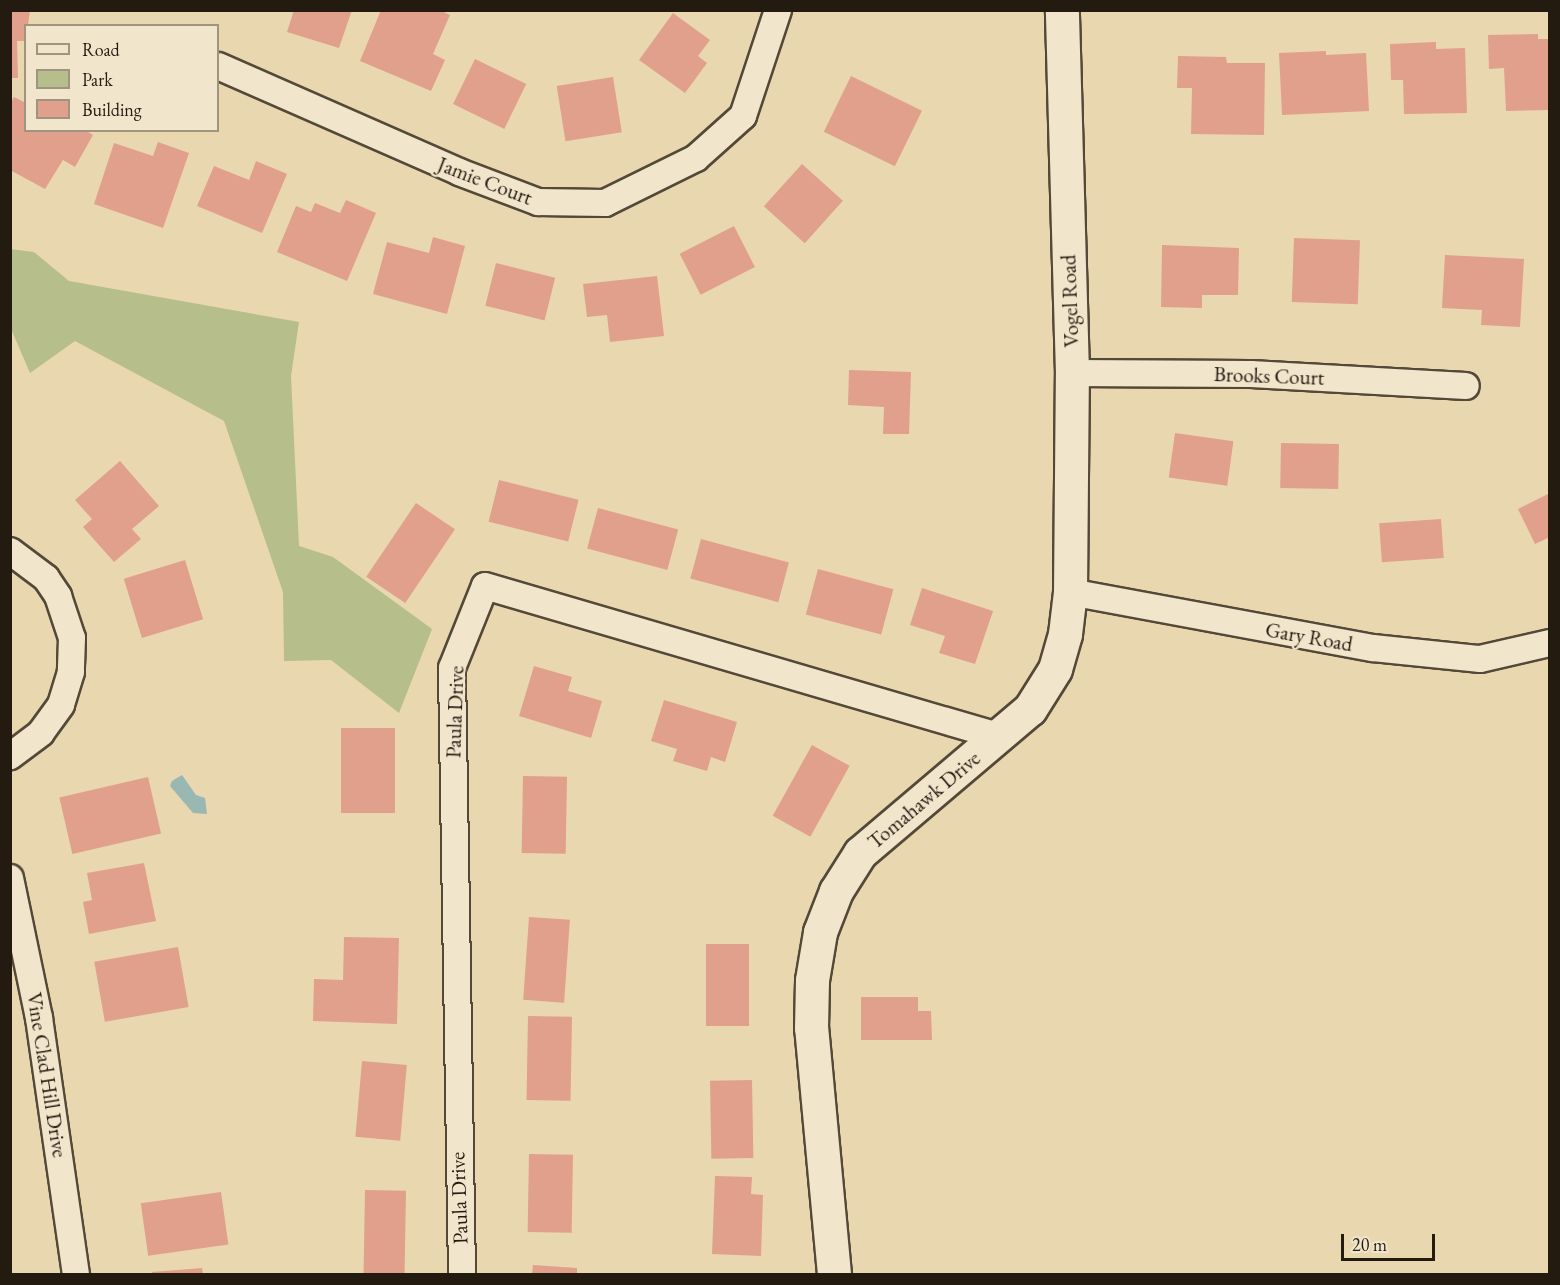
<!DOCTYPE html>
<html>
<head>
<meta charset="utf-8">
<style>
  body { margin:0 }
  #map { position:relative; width:1560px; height:1285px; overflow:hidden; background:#e9d7af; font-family:"EB Garamond",serif }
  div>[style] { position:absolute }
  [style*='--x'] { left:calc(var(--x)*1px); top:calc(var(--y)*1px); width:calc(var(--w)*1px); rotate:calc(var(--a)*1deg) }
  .green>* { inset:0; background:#b6be8b }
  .water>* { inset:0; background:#99b8b1 }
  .building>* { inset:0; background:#e1a08c; transform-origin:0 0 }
  .roads { filter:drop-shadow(2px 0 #544938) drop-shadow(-2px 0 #544938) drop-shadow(0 2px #544938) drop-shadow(0 -2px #544938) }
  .street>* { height:26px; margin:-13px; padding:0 13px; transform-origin:13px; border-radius:13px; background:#f1e5cb }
  .secondary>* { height:33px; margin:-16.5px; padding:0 16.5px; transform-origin:16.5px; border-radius:16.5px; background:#f1e5cb }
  span { translate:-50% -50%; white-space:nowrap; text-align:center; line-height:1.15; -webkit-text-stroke:4.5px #f1e5cb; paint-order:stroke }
  .street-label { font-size:21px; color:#231a10 }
  .frame { position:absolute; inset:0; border:12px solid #231a10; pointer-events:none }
  .legend { position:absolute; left:24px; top:24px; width:195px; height:108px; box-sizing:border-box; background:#f1e5cb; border:2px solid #9f9480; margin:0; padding:8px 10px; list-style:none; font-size:18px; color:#231a10 }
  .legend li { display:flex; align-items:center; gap:12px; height:30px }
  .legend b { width:30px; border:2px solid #9f9480 }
  .scale { position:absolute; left:1341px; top:1234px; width:94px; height:27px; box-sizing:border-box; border:3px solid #231a10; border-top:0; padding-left:8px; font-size:18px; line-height:21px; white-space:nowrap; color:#231a10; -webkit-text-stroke:4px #f1e5cb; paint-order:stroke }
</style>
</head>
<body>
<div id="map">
  <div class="green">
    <i style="clip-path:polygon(10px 249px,34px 252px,69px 281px,299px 322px,291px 376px,299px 546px,333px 557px,432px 629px,399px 713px,331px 660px,284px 661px,283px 592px,224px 421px,75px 341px,30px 373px,11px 329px)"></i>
  </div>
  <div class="water">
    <i style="clip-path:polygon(182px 775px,196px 795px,205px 798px,207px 814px,193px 813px,170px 786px,172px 781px)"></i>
  </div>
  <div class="building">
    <i style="clip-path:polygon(10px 10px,30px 10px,26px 41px,17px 41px,18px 78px,10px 78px)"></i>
    <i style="clip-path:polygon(294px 10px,352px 10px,339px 48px,287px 32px)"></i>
    <i style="clip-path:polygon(381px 10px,440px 10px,450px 15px,433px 54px,445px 60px,431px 91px,360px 61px)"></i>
    <i style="clip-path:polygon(673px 13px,710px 40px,698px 56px,707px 63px,685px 93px,639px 60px)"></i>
    <i style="clip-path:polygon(1538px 34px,1538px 39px,1550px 39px,1550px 110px,1506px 111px,1504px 68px,1489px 69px,1488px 35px)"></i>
    <i style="clip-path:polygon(1436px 42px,1436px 49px,1465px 48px,1467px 113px,1404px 114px,1403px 80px,1391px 80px,1390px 44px)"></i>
    <i style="clip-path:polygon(1326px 51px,1326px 55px,1366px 53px,1369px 111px,1282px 115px,1279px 53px)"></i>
    <i style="clip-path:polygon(1178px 56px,1226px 57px,1227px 63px,1265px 63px,1264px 135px,1191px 134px,1192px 88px,1177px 88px)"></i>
    <i style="left:475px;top:59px;width:57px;height:50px;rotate:26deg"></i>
    <i style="left:851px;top:76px;width:79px;height:62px;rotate:26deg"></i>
    <i style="left:613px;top:77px;width:56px;height:57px;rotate:81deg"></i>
    <i style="clip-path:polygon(14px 97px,26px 103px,26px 130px,85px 130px,93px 135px,75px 167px,63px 160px,45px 189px,10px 170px,10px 104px)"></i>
    <i style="clip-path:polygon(158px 142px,189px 153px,163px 228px,94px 204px,114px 143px,153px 156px)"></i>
    <i style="clip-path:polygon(256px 161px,287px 174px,262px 233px,197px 206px,214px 166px,249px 180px)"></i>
    <i style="left:802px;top:164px;width:55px;height:57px;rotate:42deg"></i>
    <i style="clip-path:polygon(346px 200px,376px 213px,347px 281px,277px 252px,296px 206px,311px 212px,315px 203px,340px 213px)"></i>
    <i style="left:734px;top:226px;width:46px;height:61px;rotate:63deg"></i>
    <i style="clip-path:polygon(433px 237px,465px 246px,447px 314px,373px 294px,387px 242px,429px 253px)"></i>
    <i style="left:1294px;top:238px;width:66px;height:64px;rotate:2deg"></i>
    <i style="clip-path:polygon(1162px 245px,1239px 248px,1238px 295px,1202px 295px,1202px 308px,1161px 307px)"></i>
    <i style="clip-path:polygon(1445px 255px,1524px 259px,1520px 327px,1481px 325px,1482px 310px,1442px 308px)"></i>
    <i style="left:496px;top:263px;width:61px;height:44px;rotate:14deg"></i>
    <i style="clip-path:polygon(657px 276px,664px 336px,610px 342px,607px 315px,587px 317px,583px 284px)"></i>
    <i style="clip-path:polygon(849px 370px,911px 372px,909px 434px,883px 434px,884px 407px,848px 405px)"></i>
    <i style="left:1175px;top:433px;width:59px;height:45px;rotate:8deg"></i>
    <i style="left:1281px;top:443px;width:58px;height:45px;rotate:1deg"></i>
    <i style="clip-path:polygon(120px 461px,159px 506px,132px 529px,141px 539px,114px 562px,83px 527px,92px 519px,75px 500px)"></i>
    <i style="left:499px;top:480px;width:82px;height:43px;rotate:14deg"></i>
    <i style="clip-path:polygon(1550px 493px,1550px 537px,1535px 544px,1518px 509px)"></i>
    <i style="left:416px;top:503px;width:47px;height:89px;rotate:34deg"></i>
    <i style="left:598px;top:508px;width:83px;height:42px;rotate:15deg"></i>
    <i style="left:1441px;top:519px;width:39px;height:62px;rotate:86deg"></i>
    <i style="left:701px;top:539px;width:91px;height:41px;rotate:15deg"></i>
    <i style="left:185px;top:560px;width:62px;height:64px;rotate:73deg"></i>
    <i style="left:818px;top:569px;width:78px;height:47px;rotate:15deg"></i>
    <i style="clip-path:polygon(922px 588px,993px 611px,975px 664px,939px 653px,945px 636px,910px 625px)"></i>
    <i style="clip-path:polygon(534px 666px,572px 677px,568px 691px,602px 701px,591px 738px,519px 716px)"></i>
    <i style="clip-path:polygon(664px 700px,737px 722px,725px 762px,711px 757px,707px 771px,673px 761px,677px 749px,651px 741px)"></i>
    <i style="left:341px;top:728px;width:54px;height:85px"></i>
    <i style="left:812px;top:745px;width:43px;height:81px;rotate:29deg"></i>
    <i style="left:523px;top:776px;width:44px;height:77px;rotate:1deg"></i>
    <i style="left:148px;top:777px;width:58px;height:91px;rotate:77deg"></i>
    <i style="clip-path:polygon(144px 863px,156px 921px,89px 934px,83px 902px,92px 900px,87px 873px)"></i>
    <i style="left:529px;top:917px;width:41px;height:83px;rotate:4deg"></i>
    <i style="clip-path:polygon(344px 937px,399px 938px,397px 1024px,313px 1021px,314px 979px,343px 980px)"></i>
    <i style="left:706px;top:944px;width:43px;height:82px"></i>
    <i style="left:178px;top:947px;width:61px;height:85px;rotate:80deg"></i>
    <i style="clip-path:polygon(861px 997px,918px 997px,918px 1011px,931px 1011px,932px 1040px,861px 1040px)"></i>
    <i style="left:528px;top:1016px;width:44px;height:84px;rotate:1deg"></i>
    <i style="left:362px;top:1061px;width:45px;height:76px;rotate:5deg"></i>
    <i style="left:752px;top:1080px;width:78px;height:42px;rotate:89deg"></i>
    <i style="left:529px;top:1154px;width:44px;height:78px;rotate:1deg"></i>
    <i style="clip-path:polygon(715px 1176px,752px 1177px,751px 1194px,763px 1195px,761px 1256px,712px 1254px)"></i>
    <i style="left:365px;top:1190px;width:41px;height:83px;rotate:1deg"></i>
    <i style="left:221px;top:1192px;width:53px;height:81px;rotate:82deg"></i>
    <i style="clip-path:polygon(533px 1265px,577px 1268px,577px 1274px,532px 1274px)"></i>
    <i style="clip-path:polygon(202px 1268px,203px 1274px,152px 1274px,152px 1272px)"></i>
  </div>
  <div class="roads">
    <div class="street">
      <i style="--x:218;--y:66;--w:263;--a:23.7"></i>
      <i style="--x:459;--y:172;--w:85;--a:20.8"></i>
      <i style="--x:538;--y:202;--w:67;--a:0.9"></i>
      <i style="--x:605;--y:203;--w:102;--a:-26.3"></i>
      <i style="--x:696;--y:158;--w:63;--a:-41.8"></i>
      <i style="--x:743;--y:116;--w:112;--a:-71.7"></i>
      <i style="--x:1072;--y:373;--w:179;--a:0.3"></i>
      <i style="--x:1251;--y:374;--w:215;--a:3.2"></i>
      <i style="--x:10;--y:551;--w:45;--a:36.9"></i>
      <i style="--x:46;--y:578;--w:22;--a:56"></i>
      <i style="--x:58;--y:596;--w:44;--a:71.6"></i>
      <i style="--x:72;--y:638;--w:34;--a:92"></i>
      <i style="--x:71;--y:672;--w:34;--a:107"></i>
      <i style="--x:61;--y:705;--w:34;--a:126"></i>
      <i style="--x:41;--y:733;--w:39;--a:143"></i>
      <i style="--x:1070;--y:592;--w:308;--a:10.5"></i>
      <i style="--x:1373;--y:648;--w:108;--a:5.9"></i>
      <i style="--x:1480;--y:659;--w:72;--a:-12.9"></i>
      <i style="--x:10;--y:878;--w:143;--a:78.3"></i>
      <i style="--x:39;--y:1018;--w:259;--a:81.8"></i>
      <i style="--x:462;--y:1274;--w:606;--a:-90.95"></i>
      <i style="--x:452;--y:668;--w:88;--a:-68.1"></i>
      <i style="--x:485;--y:586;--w:538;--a:16.31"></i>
    </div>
    <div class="secondary">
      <i style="--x:834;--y:1274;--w:247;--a:-95.3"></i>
      <i style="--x:811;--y:1028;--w:48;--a:-88.8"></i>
      <i style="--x:812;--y:980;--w:49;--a:-80.5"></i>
      <i style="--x:820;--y:932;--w:44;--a:-68.7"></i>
      <i style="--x:836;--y:891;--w:45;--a:-57.7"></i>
      <i style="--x:860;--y:853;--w:223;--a:-40.3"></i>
      <i style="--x:1030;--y:709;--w:47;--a:-58"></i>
      <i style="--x:1055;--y:669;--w:36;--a:-74"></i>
      <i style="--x:1065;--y:634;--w:42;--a:-83.2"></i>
      <i style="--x:1070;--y:592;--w:219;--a:-89.5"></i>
      <i style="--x:1072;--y:373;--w:363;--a:-91.6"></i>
    </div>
  </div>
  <div class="street-label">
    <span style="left:485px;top:181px;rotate:21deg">Jamie Court</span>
    <span style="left:1070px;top:301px;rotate:-92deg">Vogel Road</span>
    <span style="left:1269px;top:376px;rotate:2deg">Brooks Court</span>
    <span style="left:1309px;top:637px;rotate:10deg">Gary Road</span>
    <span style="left:455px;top:712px;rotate:-88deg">Paula Drive</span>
    <span style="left:924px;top:800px;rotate:-40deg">Tomahawk Drive</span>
    <span style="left:47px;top:1075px;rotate:81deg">Vine Clad Hill Drive</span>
    <span style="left:459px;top:1198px;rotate:-92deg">Paula Drive</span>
  </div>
  <div class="frame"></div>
  <ul class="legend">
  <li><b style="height:8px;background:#f1e5cb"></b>Road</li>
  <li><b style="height:16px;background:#b6be8b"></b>Park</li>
  <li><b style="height:16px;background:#e1a08c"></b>Building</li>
  </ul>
  <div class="scale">20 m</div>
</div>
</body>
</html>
